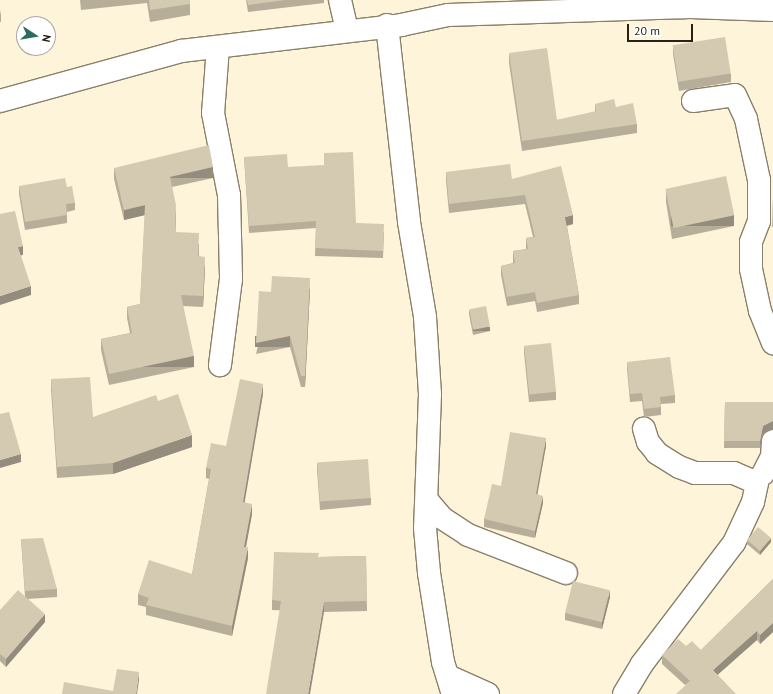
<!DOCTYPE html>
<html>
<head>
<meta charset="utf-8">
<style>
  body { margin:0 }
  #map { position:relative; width:773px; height:694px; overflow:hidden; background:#fef4da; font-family:"PT Sans",sans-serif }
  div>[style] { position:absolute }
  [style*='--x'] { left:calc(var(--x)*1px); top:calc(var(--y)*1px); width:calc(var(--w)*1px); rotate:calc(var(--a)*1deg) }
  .roads { filter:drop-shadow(1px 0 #898069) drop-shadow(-1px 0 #898069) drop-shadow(0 1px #898069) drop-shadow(0 -1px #898069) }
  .minor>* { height:22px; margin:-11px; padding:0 11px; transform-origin:11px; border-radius:11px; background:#fff }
  .wall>* { inset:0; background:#b6ae99 }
  .shaded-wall>* { inset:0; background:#948d7d; transform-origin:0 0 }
  .building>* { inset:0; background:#d4cab2; transform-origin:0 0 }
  span { translate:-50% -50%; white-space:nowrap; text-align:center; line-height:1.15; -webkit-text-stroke:3px #fff; paint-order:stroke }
  .north { position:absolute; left:16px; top:16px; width:40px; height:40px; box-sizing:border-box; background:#fff; border:1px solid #a8a7a3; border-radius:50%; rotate:102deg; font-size:11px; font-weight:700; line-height:16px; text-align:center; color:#262219 }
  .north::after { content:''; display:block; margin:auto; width:14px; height:18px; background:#2b6c5c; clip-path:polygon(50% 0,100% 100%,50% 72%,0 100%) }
  .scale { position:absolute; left:627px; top:24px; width:66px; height:18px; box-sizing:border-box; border:2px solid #262219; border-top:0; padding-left:5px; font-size:12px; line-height:14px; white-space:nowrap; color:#262219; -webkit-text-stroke:3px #fff; paint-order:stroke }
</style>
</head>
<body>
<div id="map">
  <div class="roads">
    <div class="minor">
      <i style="--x:340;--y:0;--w:31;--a:77"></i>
      <i style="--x:387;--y:25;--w:198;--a:83.6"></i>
      <i style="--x:409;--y:222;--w:96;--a:80.4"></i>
      <i style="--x:425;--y:317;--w:77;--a:86.3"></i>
      <i style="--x:430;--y:394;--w:134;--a:92.1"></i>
      <i style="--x:425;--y:528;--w:45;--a:84.9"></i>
      <i style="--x:429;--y:573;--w:90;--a:81.1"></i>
      <i style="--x:443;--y:662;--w:34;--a:73"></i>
      <i style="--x:218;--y:47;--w:66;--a:94.3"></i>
      <i style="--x:213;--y:113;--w:84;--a:79"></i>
      <i style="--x:229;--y:195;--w:84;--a:88.6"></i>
      <i style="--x:231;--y:279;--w:87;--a:97.3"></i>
      <i style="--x:0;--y:101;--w:188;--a:-15.4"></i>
      <i style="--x:181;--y:51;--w:222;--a:-6.7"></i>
      <i style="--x:401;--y:25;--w:48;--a:-12"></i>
      <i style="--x:448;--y:15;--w:242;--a:-1.9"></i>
      <i style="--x:690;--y:7;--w:83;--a:2.1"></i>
      <i style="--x:693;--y:101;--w:42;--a:-8.1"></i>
      <i style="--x:735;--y:95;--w:26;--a:65"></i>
      <i style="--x:746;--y:119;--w:62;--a:78"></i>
      <i style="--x:759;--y:180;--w:41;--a:90"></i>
      <i style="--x:759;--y:221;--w:22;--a:111"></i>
      <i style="--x:751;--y:242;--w:27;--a:90"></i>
      <i style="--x:751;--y:269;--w:43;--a:77.9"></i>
      <i style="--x:760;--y:311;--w:35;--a:68"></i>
      <i style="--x:763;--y:474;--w:20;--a:-63"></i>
      <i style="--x:772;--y:456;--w:15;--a:-86"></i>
      <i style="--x:427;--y:500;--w:23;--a:50"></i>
      <i style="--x:442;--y:518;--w:31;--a:33"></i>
      <i style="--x:468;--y:535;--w:105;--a:21.2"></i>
      <i style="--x:448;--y:676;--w:44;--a:24.2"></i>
      <i style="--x:624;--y:694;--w:35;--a:-59"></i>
      <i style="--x:642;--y:664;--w:152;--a:-52.8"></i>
      <i style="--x:734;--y:543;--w:45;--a:-65.1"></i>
      <i style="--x:753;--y:502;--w:19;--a:-78"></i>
      <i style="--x:757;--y:483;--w:25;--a:-157"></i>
      <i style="--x:734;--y:473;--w:39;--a:180"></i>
      <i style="--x:695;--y:473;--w:17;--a:-159"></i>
      <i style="--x:679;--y:467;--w:26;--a:-148"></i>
      <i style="--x:657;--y:453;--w:14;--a:-129"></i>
      <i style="--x:648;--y:442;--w:14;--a:-107"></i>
    </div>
  </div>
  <div class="wall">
    <i style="clip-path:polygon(80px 0,190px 0,190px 15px,150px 22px,147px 3px,81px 10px)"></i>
    <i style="clip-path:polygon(246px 0,324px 0,324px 3px,248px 12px)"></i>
    <i style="clip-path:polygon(0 10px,1px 15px,1px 22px,0 22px)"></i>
    <i style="clip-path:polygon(673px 46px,731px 74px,731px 82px,679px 91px,673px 54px)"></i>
    <i style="clip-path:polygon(509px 53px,557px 120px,595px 112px,595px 104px,616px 107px,637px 124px,637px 133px,522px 151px,509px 63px)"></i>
    <i style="clip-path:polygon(244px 157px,288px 167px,356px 223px,384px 232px,383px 258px,315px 256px,316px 228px,249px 233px)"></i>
    <i style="clip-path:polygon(114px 168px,213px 178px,172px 187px,176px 216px,175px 232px,199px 244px,199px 256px,205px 267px,203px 307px,183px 306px,194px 367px,109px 385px,101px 350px,101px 339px,130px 333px,127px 318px,127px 307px,140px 304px,145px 215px,124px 220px,114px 179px)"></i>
    <i style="clip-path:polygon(446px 172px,512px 179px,573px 224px,567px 226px,579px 295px,579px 304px,537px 312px,535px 301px,507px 306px,501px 275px,501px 266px,513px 263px,513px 251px,526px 249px,526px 238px,533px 237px,525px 204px,449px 213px,446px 181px)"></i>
    <i style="clip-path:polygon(19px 186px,67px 187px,75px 203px,75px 210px,67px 212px,67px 223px,25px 230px,19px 194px)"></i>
    <i style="clip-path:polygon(666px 190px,734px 226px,672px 239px,666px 202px)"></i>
    <i style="clip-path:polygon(773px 199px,773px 227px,772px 227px)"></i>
    <i style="clip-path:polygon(310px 289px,305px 387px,301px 387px,290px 347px,256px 354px,271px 292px)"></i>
    <i style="clip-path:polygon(469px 310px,490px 331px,473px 335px,469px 314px)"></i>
    <i style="clip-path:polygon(524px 346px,556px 392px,556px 400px,529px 402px,524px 353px)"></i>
    <i style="clip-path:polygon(627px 362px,675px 395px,675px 403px,661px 404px,661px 415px,644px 417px,642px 401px,630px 402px,627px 369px)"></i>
    <i style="clip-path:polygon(51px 379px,93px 417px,192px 447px,113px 474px,57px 478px,51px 390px)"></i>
    <i style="clip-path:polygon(263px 394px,244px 502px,252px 514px,246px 547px,248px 558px,232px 636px,146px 615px,146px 607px,138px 605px,138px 594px,192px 574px,209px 479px,206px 478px,206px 468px,226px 446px)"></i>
    <i style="clip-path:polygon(725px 402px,773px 402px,773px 429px,763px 434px,760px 448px,724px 448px)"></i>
    <i style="clip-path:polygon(546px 446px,537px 494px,543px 503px,535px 538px,484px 527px,484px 519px,501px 486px)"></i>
    <i style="clip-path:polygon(317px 463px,371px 498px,371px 505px,320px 510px,317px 470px)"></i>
    <i style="clip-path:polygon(21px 539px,57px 589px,57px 597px,28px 599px,45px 622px,6px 667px,0 661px,0 610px,25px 596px)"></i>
    <i style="clip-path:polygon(747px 540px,771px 542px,760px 555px,747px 544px)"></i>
    <i style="clip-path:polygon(366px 556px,367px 611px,324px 612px,272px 610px,272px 600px,318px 557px)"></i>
    <i style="clip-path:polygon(773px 579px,773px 632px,760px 644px,757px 640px,685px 685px,662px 664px,662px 655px,686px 646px,701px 650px)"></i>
    <i style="clip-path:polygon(610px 597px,602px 629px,565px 620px,565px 613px)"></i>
  </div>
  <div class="shaded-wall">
    <i style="left:213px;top:167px;width:11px;height:44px;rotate:90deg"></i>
    <i style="clip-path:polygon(145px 205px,145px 215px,124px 220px,124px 210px)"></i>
    <i style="clip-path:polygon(176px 205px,176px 216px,175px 243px,175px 232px)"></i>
    <i style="clip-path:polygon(573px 215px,573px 224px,565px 226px,565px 217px)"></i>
    <i style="left:734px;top:215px;width:11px;height:63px;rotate:90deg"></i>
    <i style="clip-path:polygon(23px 246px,23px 255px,18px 256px,18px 247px)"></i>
    <i style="clip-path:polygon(205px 257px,205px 267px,203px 307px,203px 296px)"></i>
    <i style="clip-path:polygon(310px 278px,310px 289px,305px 387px,305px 376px)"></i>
    <i style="clip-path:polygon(31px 286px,31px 295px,0 305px,0 296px)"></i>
    <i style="left:490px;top:327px;width:4px;height:17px;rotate:90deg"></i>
    <i style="left:290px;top:336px;width:11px;height:35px;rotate:90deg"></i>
    <i style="left:194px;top:356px;width:11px;height:87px;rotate:90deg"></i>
    <i style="clip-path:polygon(263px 384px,263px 394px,243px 512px,243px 502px)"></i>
    <i style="clip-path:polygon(773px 421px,773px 429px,763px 434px,760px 448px,760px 441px,763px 426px)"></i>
    <i style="clip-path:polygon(192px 435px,192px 447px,113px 474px,113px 463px)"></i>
    <i style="clip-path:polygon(546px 438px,546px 446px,536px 502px,536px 494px)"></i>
    <i style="clip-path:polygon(21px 454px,21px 462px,0 468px,0 460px)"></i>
    <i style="clip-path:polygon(543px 496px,543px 503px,535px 538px,535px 531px)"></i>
    <i style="clip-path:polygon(252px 504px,252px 514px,244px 557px,244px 547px)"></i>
    <i style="clip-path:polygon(771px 538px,771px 542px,760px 555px,760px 551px)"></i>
    <i style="clip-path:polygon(248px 547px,248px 558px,232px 636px,232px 626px)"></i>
    <i style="clip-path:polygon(610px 590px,610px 597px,602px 629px,602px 622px)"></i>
    <i style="clip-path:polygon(324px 602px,324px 612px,310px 694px,308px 694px)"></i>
    <i style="clip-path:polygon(45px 614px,45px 622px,6px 667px,6px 659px)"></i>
    <i style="clip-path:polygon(773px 623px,773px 632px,760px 644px,760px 635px)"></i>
    <i style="clip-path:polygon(757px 631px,757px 640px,713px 679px,713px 670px)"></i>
    <i style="clip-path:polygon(139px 672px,139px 680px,137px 694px,136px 694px)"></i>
  </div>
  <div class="building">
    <i style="clip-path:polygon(149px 0,190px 0,190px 4px,150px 10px)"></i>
    <i style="clip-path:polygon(247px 0,285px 0,248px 5px)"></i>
    <i style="left:725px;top:37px;width:37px;height:53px;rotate:81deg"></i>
    <i style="clip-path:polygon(547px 48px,557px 120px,596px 111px,595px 104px,614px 99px,616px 107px,633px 103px,637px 124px,522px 141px,509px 53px)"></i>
    <i style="clip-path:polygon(209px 145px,213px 167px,170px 177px,176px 205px,175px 232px,199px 233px,198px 256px,205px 257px,203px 296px,181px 295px,194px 356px,109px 374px,101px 339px,132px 333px,127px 307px,140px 304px,145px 205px,124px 210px,114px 168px)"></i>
    <i style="clip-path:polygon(353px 152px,356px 223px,384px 224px,383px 251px,315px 248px,316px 221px,249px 226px,244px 157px,287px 154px,288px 167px,324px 165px,324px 153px)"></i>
    <i style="clip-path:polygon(510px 164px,512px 179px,561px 166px,573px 215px,565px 217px,579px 295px,537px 303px,535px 292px,507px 297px,501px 266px,515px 263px,513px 251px,528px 249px,526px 238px,535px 237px,525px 195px,449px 204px,446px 172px)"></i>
    <i style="left:726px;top:176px;width:40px;height:62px;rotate:78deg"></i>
    <i style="clip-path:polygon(65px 178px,67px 187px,72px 186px,75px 203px,66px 204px,67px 215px,25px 222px,19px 186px)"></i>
    <i style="clip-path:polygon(773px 199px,773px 219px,772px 219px)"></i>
    <i style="clip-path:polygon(15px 211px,23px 246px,18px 247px,31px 286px,0 296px,0 214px)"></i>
    <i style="clip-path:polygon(272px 276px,310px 278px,305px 376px,301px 376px,290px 336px,256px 343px,259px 291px,271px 292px)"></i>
    <i style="left:486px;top:306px;width:21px;height:17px;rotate:79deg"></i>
    <i style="left:551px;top:343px;width:49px;height:27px;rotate:84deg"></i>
    <i style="clip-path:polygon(670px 357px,675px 395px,660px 397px,661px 407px,644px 409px,642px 393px,630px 394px,627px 362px)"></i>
    <i style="clip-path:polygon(90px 377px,93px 417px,156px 395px,158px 401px,178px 394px,192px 435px,113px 463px,57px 467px,51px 379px)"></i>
    <i style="clip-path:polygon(240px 379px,263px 384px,243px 502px,252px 504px,244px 547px,248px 547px,232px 626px,146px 605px,149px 598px,138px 594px,149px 560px,192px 574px,211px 469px,206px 468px,211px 443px,226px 446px)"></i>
    <i style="clip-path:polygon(725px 402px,773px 402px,773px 421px,763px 426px,760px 441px,724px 441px)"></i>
    <i style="clip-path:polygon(9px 412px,21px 454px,0 460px,0 414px)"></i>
    <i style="clip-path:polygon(510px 432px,546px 438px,536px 494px,543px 496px,535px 531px,484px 519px,492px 484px,501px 486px)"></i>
    <i style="left:368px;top:459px;width:39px;height:51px;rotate:86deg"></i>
    <i style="left:758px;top:527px;width:17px;height:17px;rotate:40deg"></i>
    <i style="clip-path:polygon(43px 538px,57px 589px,25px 591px,21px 539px)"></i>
    <i style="clip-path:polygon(274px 552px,319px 553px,318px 557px,366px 556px,367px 601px,324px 602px,308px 694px,266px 694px,281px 601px,272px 600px)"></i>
    <i style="clip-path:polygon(773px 579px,773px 623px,760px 635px,757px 631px,713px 670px,736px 694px,676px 694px,690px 681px,662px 655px,678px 639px,686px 646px,692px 641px,701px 650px)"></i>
    <i style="left:573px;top:581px;width:38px;height:33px;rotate:14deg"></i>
    <i style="clip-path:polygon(18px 590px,45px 614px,6px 659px,0 654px,0 610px)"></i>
    <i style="clip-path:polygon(117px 669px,139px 672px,136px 694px,62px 694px,64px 682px,113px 691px)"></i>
  </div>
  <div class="north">N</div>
  <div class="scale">20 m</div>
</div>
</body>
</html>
